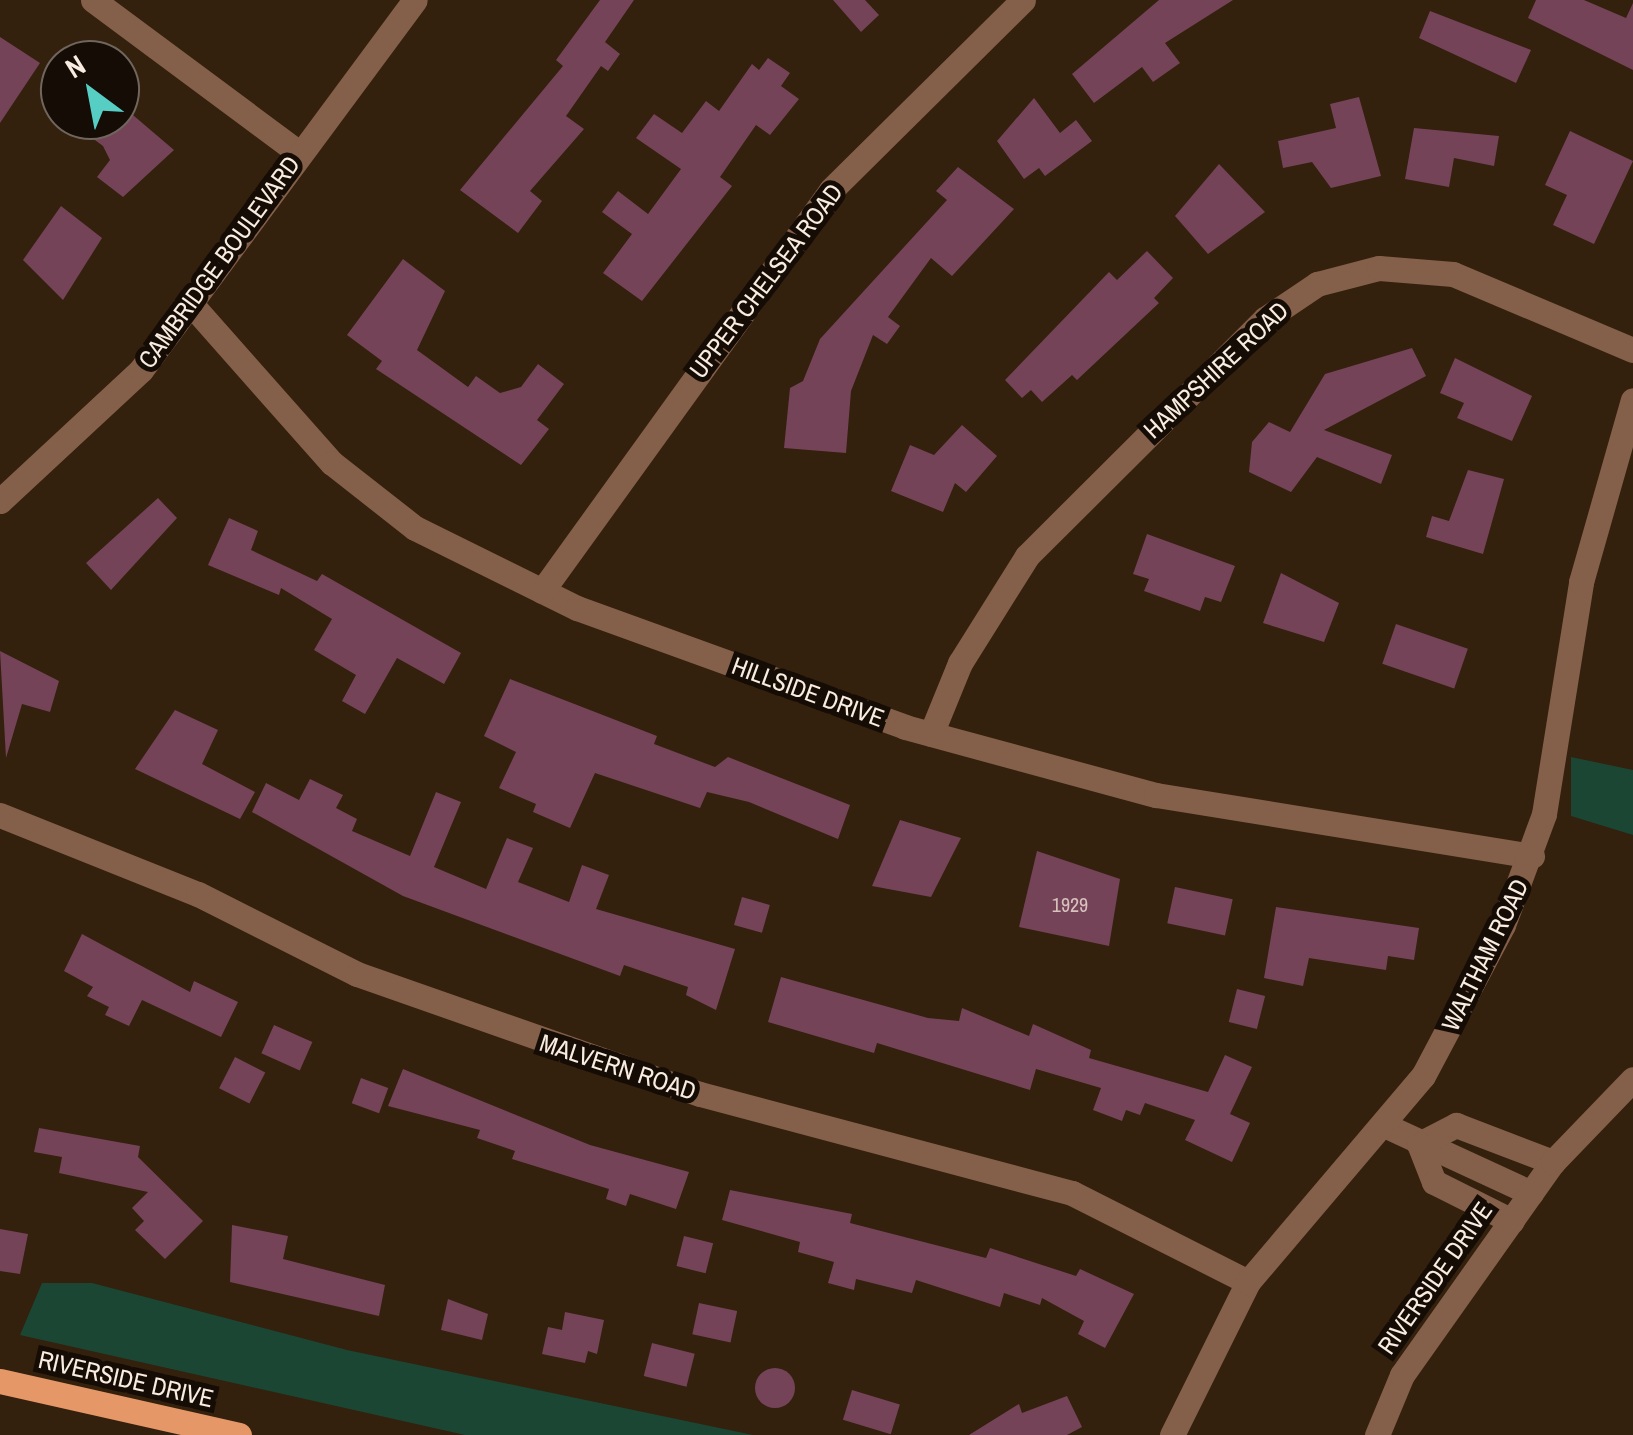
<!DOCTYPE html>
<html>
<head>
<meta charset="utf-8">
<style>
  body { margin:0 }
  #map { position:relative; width:1633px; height:1435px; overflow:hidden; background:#33200d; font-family:"Archivo Narrow",sans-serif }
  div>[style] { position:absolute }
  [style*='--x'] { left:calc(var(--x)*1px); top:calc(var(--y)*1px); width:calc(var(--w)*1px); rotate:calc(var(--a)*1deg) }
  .green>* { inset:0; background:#1b4634 }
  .building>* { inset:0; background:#744358; transform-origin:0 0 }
  .round { border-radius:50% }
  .minor>* { height:25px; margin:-12.5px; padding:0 12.5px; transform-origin:12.5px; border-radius:12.5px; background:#845f49 }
  .tertiary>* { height:25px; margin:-12.5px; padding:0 12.5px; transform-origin:12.5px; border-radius:12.5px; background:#845f49 }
  .primary>* { height:25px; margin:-12.5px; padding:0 12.5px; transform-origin:12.5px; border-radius:12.5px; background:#e59768 }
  span { translate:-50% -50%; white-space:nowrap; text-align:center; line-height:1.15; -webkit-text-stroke:10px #150c05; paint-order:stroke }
  .number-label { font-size:20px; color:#d8c2be }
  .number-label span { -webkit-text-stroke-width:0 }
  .street-label { font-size:25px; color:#f9ece0 }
  .north { position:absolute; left:40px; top:40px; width:100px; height:100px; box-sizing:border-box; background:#150c05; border:2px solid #70665d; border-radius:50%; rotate:328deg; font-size:28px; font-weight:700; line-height:40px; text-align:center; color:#f9ece0 }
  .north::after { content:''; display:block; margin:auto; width:35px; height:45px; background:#56cec3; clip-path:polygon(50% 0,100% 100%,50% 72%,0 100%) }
</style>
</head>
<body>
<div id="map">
  <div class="green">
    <i style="clip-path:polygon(1571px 757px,1633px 770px,1633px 835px,1571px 816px)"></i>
    <i style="clip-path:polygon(42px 1283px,92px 1283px,347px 1350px,753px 1435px,465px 1435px,20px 1335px)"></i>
  </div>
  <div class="building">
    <i style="clip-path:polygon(600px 0,634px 0,605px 42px,620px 54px,608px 71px,601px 66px,566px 116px,584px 129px,530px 191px,542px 201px,518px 233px,460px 190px,563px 66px,556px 60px)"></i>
    <i style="clip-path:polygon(833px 0,865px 0,879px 15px,861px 32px)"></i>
    <i style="clip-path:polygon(1159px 0,1233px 0,1165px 43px,1180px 63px,1153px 82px,1142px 67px,1094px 103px,1072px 74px)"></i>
    <i style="clip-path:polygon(1536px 0,1584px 0,1626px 18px,1633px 3px,1633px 70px,1528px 18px)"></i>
    <i style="clip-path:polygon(1430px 11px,1531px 50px,1516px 83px,1419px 38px)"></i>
    <i style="clip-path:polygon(0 37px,40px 63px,0 123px)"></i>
    <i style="clip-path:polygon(768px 58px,790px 73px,781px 86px,799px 99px,770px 135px,756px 125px,720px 177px,732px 186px,642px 301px,603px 273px,632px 234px,602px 212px,618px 191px,648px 214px,681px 169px,636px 138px,654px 114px,682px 133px,706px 101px,719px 111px,752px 64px,759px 70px)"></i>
    <i style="clip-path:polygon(1359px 97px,1381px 176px,1331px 188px,1312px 162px,1283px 168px,1278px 141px,1336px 128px,1330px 104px)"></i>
    <i style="clip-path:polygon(1034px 98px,1060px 133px,1076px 120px,1092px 141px,1045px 176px,1039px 168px,1024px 179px,997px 141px)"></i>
    <i style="clip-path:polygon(120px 104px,174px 150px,123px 197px,97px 177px,110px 160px,103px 146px,68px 120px,120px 120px)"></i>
    <i style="clip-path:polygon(1414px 128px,1499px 136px,1494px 166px,1454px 158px,1449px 187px,1405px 179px)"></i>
    <i style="clip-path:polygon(1570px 131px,1633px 161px,1594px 244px,1553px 225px,1567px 195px,1545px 185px)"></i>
    <i style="clip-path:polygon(1219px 164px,1265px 212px,1208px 254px,1175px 216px)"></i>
    <i style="clip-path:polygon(958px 167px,1014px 209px,952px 276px,931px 258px,888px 317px,900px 326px,887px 344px,873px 335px,851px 391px,846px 453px,784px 448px,790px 388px,803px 381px,820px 339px,947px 200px,936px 191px)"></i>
    <i style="clip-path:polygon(61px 206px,102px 238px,63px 300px,23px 260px)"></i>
    <i style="clip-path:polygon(1147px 251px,1173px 278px,1154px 298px,1159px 303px,1077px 380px,1072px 375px,1042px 402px,1031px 390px,1022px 398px,1005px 380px,1109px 272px,1117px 280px)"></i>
    <i style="clip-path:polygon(403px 259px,445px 291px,417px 350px,468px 387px,476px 376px,500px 393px,521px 387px,538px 364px,564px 384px,537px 420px,549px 429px,521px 465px,376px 369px,382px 361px,347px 335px)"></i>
    <i style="clip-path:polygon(1412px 348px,1426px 376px,1324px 430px,1392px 455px,1381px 484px,1317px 457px,1291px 492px,1249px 472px,1252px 442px,1269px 422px,1290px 432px,1325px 374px)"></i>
    <i style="clip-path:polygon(1455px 358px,1532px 396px,1512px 441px,1457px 418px,1464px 403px,1440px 393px)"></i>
    <i style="clip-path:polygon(962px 425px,997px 456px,966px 492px,955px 483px,943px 512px,891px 491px,910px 445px,934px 455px)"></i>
    <i style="clip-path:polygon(1468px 470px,1504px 479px,1483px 554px,1426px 537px,1432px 516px,1449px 521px)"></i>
    <i style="clip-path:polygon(158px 498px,177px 518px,111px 590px,86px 563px)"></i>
    <i style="clip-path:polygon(229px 518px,258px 531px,251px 550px,317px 581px,322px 574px,461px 653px,444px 684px,397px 658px,365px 714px,342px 701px,356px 675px,314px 650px,332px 619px,281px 588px,279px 595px,208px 565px)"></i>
    <i style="clip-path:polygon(1147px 534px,1235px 566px,1221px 602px,1205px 597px,1200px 611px,1144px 591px,1149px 579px,1133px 574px)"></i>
    <i style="clip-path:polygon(1281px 573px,1339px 603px,1324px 642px,1263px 623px)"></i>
    <i style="left:1396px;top:624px;width:76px;height:42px;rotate:19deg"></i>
    <i style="clip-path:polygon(0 651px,59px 681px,50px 712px,22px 704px,6px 758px)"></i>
    <i style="clip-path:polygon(510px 679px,657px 736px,654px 744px,715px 767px,728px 757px,850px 805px,838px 839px,749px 802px,707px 792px,700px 808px,595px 773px,570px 828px,533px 812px,536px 804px,499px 788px,516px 752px,484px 736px)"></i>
    <i style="clip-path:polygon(175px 710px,218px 730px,202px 764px,255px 792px,240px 819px,135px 769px)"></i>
    <i style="clip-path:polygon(310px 779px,343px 795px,336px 808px,357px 819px,352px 831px,410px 856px,436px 792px,461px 802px,434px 867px,486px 889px,507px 838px,533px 848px,518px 882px,569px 902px,582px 865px,609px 875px,596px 909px,735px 949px,716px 1010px,686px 995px,688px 987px,624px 965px,620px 976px,403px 896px,252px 812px,266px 783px,299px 800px)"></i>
    <i style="clip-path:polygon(900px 820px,961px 838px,931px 897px,872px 886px)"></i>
    <i style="clip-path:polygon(1037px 851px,1120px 879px,1109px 946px,1019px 927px)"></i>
    <i style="left:1175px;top:887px;width:59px;height:37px;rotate:12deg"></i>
    <i style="left:742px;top:897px;width:29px;height:29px;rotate:16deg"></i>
    <i style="clip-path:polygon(1276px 907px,1419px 928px,1414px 960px,1388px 956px,1386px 970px,1309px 958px,1303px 986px,1264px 978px)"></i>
    <i style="clip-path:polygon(82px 934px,190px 992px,194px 981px,238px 1002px,221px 1037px,142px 1000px,129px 1026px,105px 1015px,109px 1007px,87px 996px,93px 987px,64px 971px)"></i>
    <i style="clip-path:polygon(781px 977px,928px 1018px,959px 1021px,962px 1008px,1029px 1036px,1033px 1024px,1091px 1050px,1089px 1058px,1208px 1092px,1225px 1055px,1252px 1067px,1230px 1114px,1250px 1123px,1232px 1162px,1185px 1140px,1195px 1120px,1145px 1103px,1140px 1115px,1126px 1110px,1122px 1121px,1093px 1110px,1101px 1088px,1036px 1069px,1030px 1090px,877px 1043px,874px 1053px,768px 1022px)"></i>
    <i style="left:1237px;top:989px;width:29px;height:34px;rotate:14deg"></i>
    <i style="left:274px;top:1025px;width:42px;height:31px;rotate:24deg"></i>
    <i style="left:235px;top:1057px;width:34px;height:35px;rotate:27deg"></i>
    <i style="clip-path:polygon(403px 1069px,590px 1145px,689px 1172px,676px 1209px,630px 1194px,626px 1206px,606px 1199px,609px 1189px,512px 1159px,515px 1151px,477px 1138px,480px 1130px,388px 1106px)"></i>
    <i style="left:361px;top:1078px;width:29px;height:27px;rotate:20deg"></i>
    <i style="clip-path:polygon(39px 1128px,140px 1146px,138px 1157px,203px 1221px,165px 1259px,135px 1230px,144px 1221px,132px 1208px,148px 1192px,59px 1173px,62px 1157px,34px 1152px)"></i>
    <i style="clip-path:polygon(730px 1190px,852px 1214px,850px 1223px,986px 1258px,990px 1248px,1076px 1276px,1080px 1269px,1134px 1294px,1105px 1348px,1078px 1334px,1084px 1321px,1042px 1298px,1040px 1305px,1004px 1293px,1000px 1307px,916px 1280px,912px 1293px,856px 1279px,854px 1290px,828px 1283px,834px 1262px,798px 1252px,800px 1242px,722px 1220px)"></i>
    <i style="clip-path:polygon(232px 1225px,288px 1236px,283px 1259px,385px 1285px,379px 1316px,230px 1282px)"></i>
    <i style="clip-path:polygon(0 1229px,28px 1234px,20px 1274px,0 1271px)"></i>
    <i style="left:684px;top:1236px;width:30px;height:31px;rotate:14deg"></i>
    <i style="clip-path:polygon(448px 1299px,488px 1314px,482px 1340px,441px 1330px)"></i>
    <i style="left:699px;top:1303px;width:39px;height:32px;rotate:12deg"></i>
    <i style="clip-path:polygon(565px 1312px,604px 1320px,597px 1354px,588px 1351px,585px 1363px,542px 1354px,548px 1327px,562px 1330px)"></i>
    <i style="left:652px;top:1343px;width:44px;height:34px;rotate:14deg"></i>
    <i class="round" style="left:755px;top:1368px;width:40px;height:40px"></i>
    <i style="left:852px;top:1390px;width:50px;height:31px;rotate:17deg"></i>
    <i style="clip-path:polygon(1067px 1396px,1082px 1427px,1067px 1435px,969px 1435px,1019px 1404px,1022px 1413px)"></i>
  </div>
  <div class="minor">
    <i style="--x:93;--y:0;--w:257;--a:36.6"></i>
    <i style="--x:192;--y:305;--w:211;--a:48.5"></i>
    <i style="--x:332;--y:463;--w:105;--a:38.1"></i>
    <i style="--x:415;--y:528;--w:181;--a:26.3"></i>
    <i style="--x:577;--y:608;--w:349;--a:19.9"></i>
    <i style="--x:905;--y:727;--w:260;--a:15.2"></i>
    <i style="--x:1156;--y:795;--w:381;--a:9.2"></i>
    <i style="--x:542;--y:591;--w:494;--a:-54.2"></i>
    <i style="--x:831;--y:190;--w:270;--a:-44.7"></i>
    <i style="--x:931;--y:734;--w:77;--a:-67.8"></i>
    <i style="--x:960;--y:663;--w:126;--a:-57.9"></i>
    <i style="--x:1027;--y:556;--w:336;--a:-44.9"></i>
    <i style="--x:1265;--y:319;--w:63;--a:-33.9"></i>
    <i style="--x:1317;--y:284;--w:64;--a:-14.5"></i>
    <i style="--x:1379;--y:268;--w:74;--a:4.6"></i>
    <i style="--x:1453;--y:274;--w:195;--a:22.9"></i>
    <i style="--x:0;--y:815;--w:213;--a:21.8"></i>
    <i style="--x:198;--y:894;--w:178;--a:26.7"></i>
    <i style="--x:357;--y:974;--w:363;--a:19.3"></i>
    <i style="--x:700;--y:1094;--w:385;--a:14.9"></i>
    <i style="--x:1072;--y:1193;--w:197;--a:26.8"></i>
    <i style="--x:1384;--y:1125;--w:162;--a:24.8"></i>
    <i style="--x:1419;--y:1144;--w:42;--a:-27.2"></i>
    <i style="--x:1456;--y:1125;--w:104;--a:20.9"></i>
    <i style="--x:1419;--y:1144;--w:41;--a:68.5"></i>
    <i style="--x:1434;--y:1182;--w:87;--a:26.6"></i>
    <i style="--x:1377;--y:1435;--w:65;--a:-67.4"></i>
    <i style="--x:1402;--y:1375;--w:261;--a:-54.7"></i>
    <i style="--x:1553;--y:1162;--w:115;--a:-46.1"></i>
  </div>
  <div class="tertiary">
    <i style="--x:0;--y:501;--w:192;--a:-42.9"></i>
    <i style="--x:141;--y:370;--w:460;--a:-53.5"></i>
    <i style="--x:1172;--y:1435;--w:171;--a:-63.6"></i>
    <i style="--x:1248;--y:1282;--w:270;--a:-49.7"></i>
    <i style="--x:1423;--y:1076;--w:171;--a:-62.1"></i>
    <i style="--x:1503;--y:925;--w:118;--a:-69.7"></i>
    <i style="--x:1544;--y:814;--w:235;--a:-80.9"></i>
    <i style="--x:1581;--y:582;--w:189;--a:-74.1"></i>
  </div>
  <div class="primary">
    <i style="--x:0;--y:1381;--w:245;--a:12.7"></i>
  </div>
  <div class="number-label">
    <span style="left:1070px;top:904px">1929</span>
  </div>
  <div class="street-label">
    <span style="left:219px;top:262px;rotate:-54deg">CAMBRIDGE BOULEVARD</span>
    <span style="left:766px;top:281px;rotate:-53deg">UPPER CHELSEA ROAD</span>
    <span style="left:1216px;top:370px;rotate:-43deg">HAMPSHIRE ROAD</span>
    <span style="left:808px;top:692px;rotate:20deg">HILLSIDE DRIVE</span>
    <span style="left:1485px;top:955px;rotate:-64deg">WALTHAM ROAD</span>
    <span style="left:618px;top:1067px;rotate:18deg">MALVERN ROAD</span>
    <span style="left:1435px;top:1278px;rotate:-55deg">RIVERSIDE DRIVE</span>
    <span style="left:126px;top:1379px;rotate:13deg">RIVERSIDE DRIVE</span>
  </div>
  <div class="north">N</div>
</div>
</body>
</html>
